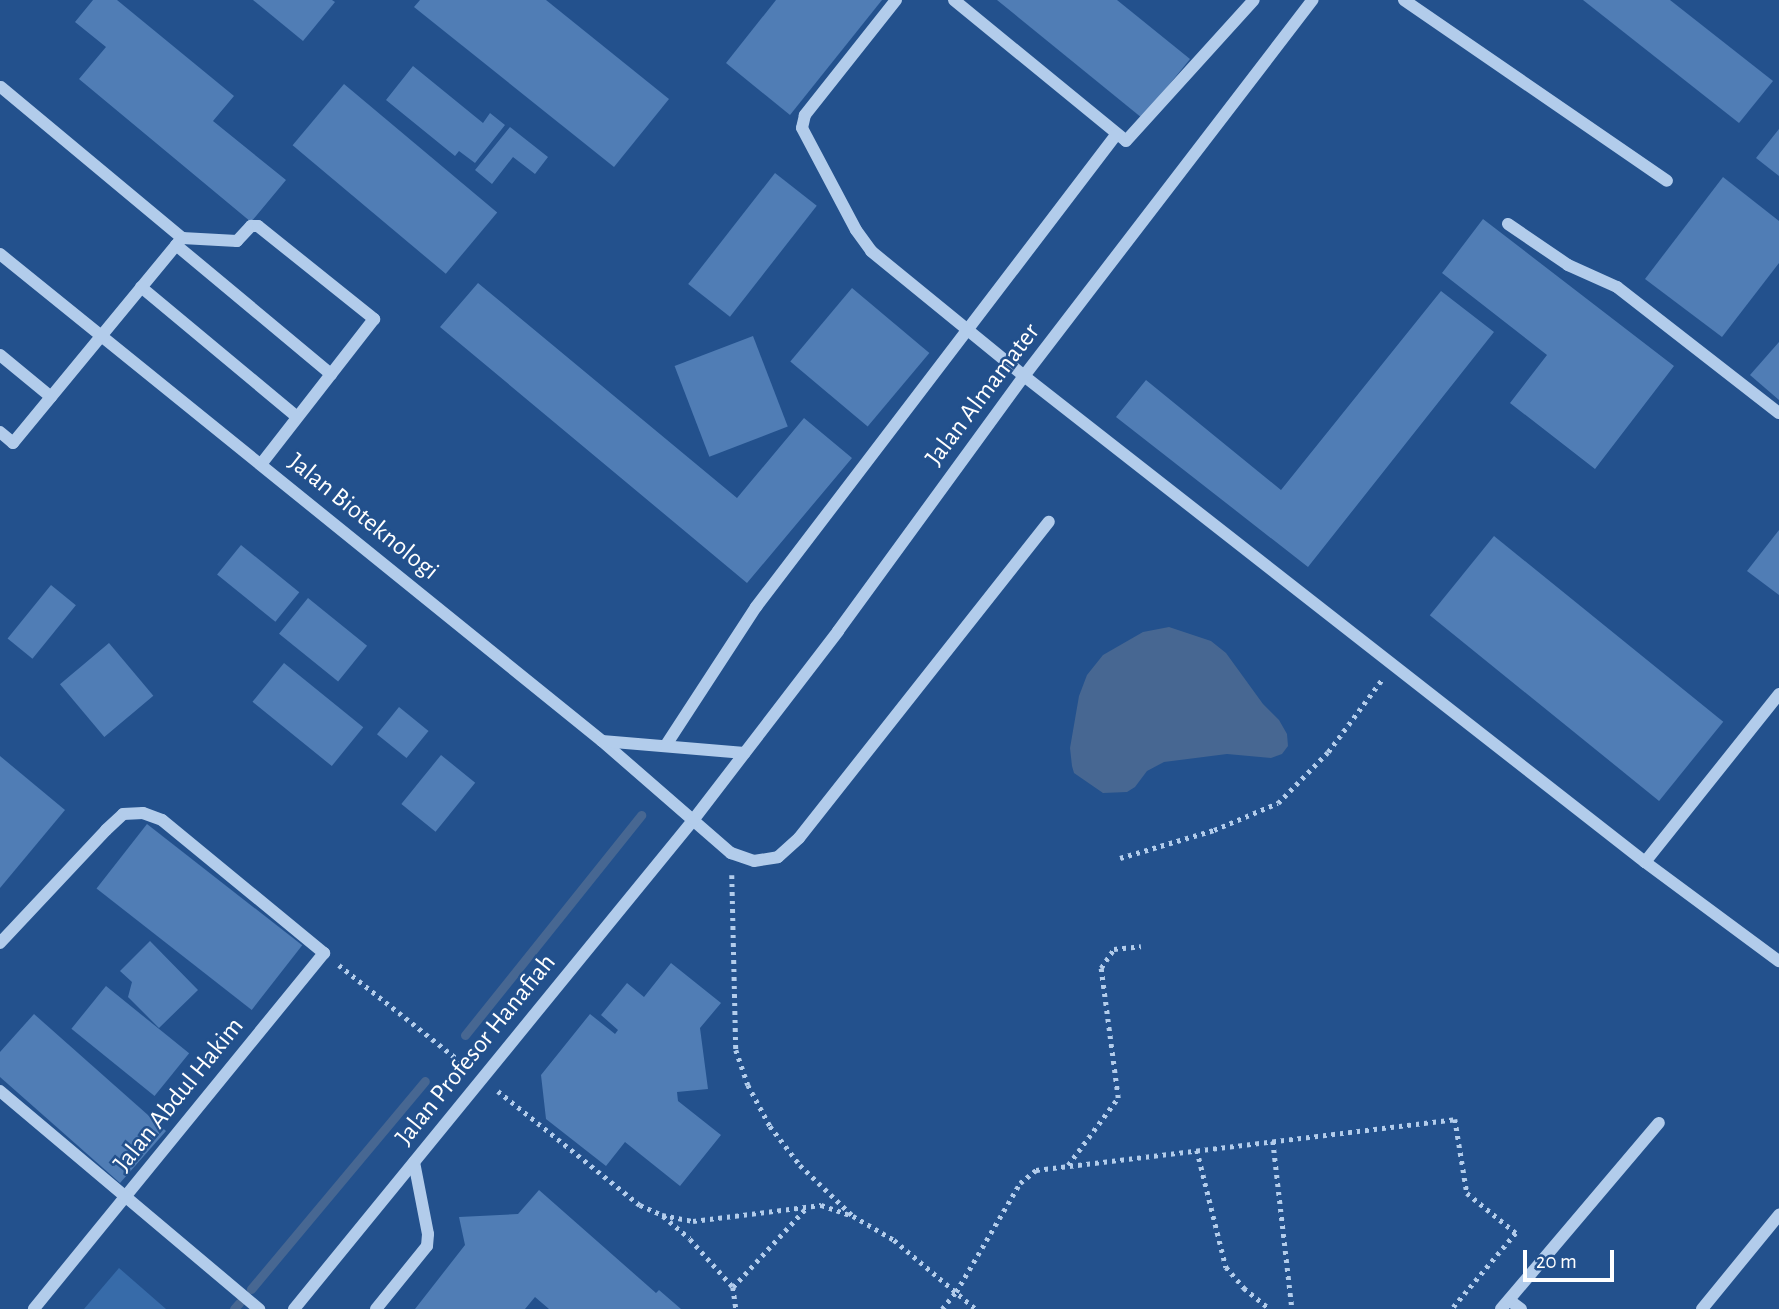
<!DOCTYPE html>
<html>
<head>
<meta charset="utf-8">
<style>
  body { margin:0 }
  #map { position:relative; width:1779px; height:1309px; overflow:hidden; background:#23518d; font-family:"Alegreya Sans",sans-serif }
  div>[style] { position:absolute }
  [style*='--x'] { left:calc(var(--x)*1px); top:calc(var(--y)*1px); width:calc(var(--w)*1px); rotate:calc(var(--a)*1deg) }
  .green>* { inset:0; background:#376ba9 }
  .water>* { inset:0; background:#476792 }
  .stream>* { height:9px; margin:-4.5px; padding:0 4.5px; transform-origin:4.5px; border-radius:4.5px; background:#476792 }
  .building>* { inset:0; background:#507db5; transform-origin:0 0 }
  .path>* { height:4.5px; margin-top:-2.25px; transform-origin:0; background:repeating-linear-gradient(90deg,#b2cceb 0 3.5px,transparent 0 8.5px) }
  .minor>* { height:12px; margin:-6px; padding:0 6px; transform-origin:6px; border-radius:6px; background:#b2cceb }
  span { translate:-50% -50%; white-space:nowrap; text-align:center; line-height:1.15; -webkit-text-stroke:5px #23518d; paint-order:stroke }
  .street-label { font-size:26px; color:#fff }
  .scale { position:absolute; left:1523px; top:1250px; width:91px; height:32px; box-sizing:border-box; border:4px solid #fff; border-top:0; padding-left:9px; font-size:21px; line-height:24px; white-space:nowrap; color:#fff; -webkit-text-stroke:5px #23518d; paint-order:stroke }
</style>
</head>
<body>
<div id="map">
  <div class="green">
    <i style="clip-path:polygon(119px 1268px,166px 1309px,84px 1309px)"></i>
  </div>
  <div class="water">
    <i style="clip-path:polygon(1169px 627px,1211px 641px,1226px 653px,1263px 704px,1279px 720px,1287px 734px,1288px 746px,1282px 754px,1271px 758px,1227px 754px,1164px 762px,1147px 771px,1135px 787px,1127px 792px,1103px 793px,1074px 773px,1072px 766px,1070px 748px,1079px 696px,1087px 675px,1103px 655px,1143px 632px)"></i>
  </div>
  <div class="stream">
    <i style="--x:465;--y:1035;--w:282;--a:-51.3"></i>
    <i style="--x:251;--y:1289;--w:271;--a:-50.1"></i>
    <i style="--x:234;--y:1309;--w:8;--a:-50"></i>
  </div>
  <div class="building">
    <i style="clip-path:polygon(93px 0,117px 0,234px 96px,213px 121px,286px 180px,251px 222px,79px 79px,106px 47px,75px 22px)"></i>
    <i style="clip-path:polygon(253px 0,332px 0,335px 2px,303px 41px)"></i>
    <i style="clip-path:polygon(420px 0,546px 0,669px 99px,614px 167px,414px 7px)"></i>
    <i style="clip-path:polygon(776px 0,882px 0,790px 115px,726px 63px)"></i>
    <i style="clip-path:polygon(997px 0,1117px 0,1190px 59px,1142px 118px)"></i>
    <i style="clip-path:polygon(1583px 0,1670px 0,1773px 81px,1739px 123px)"></i>
    <i style="clip-path:polygon(413px 66px,483px 123px,490px 113px,505px 125px,475px 163px,459px 151px,455px 156px,386px 100px)"></i>
    <i style="left:344px;top:84px;width:200px;height:80px;rotate:40deg"></i>
    <i style="clip-path:polygon(510px 127px,548px 157px,535px 174px,513px 157px,492px 184px,475px 170px)"></i>
    <i style="clip-path:polygon(1779px 129px,1779px 176px,1756px 158px)"></i>
    <i style="left:775px;top:173px;width:53px;height:141px;rotate:38deg"></i>
    <i style="clip-path:polygon(1723px 177px,1779px 221px,1779px 263px,1722px 337px,1645px 279px)"></i>
    <i style="clip-path:polygon(1483px 219px,1674px 366px,1595px 469px,1510px 403px,1547px 355px,1442px 273px)"></i>
    <i style="clip-path:polygon(478px 283px,737px 498px,804px 418px,852px 458px,747px 583px,440px 327px)"></i>
    <i style="left:852px;top:288px;width:101px;height:96px;rotate:40deg"></i>
    <i style="clip-path:polygon(1441px 291px,1494px 332px,1308px 567px,1116px 417px,1146px 380px,1281px 490px)"></i>
    <i style="left:753px;top:336px;width:97px;height:84px;rotate:69deg"></i>
    <i style="clip-path:polygon(1779px 342px,1779px 400px,1750px 375px)"></i>
    <i style="clip-path:polygon(1779px 530px,1779px 595px,1747px 571px)"></i>
    <i style="left:1494px;top:536px;width:295px;height:102px;rotate:39deg"></i>
    <i style="left:241px;top:545px;width:75px;height:38px;rotate:39deg"></i>
    <i style="left:51px;top:585px;width:32px;height:69px;rotate:39deg"></i>
    <i style="left:308px;top:598px;width:76px;height:46px;rotate:39deg"></i>
    <i style="left:109px;top:643px;width:69px;height:64px;rotate:50deg"></i>
    <i style="left:284px;top:663px;width:102px;height:50px;rotate:39deg"></i>
    <i style="left:399px;top:707px;width:38px;height:35px;rotate:39deg"></i>
    <i style="left:441px;top:755px;width:44px;height:63px;rotate:39deg"></i>
    <i style="clip-path:polygon(0 756px,65px 810px,0 888px)"></i>
    <i style="left:147px;top:824px;width:197px;height:82px;rotate:38deg"></i>
    <i style="clip-path:polygon(150px 941px,198px 990px,159px 1028px,128px 997px,132px 982px,120px 971px)"></i>
    <i style="clip-path:polygon(671px 963px,721px 1003px,700px 1028px,708px 1089px,677px 1092px,678px 1101px,721px 1135px,680px 1186px,625px 1142px,606px 1166px,546px 1119px,541px 1075px,590px 1014px,615px 1034px,618px 1030px,601px 1015px,627px 983px,644px 997px)"></i>
    <i style="left:106px;top:986px;width:107px;height:55px;rotate:39deg"></i>
    <i style="clip-path:polygon(34px 1014px,166px 1131px,120px 1183px,0 1077px,0 1052px)"></i>
    <i style="clip-path:polygon(539px 1190px,656px 1293px,659px 1290px,681px 1309px,549px 1309px,535px 1297px,525px 1309px,415px 1309px,465px 1245px,459px 1217px,518px 1214px)"></i>
  </div>
  <div class="path">
    <i style="--x:1120;--y:858;--w:98;--a:-16.6"></i>
    <i style="--x:1214;--y:830;--w:69;--a:-22.9"></i>
    <i style="--x:1278;--y:803;--w:71;--a:-45.6"></i>
    <i style="--x:1328;--y:752;--w:89;--a:-53.3"></i>
    <i style="--x:732;--y:875;--w:175;--a:88.7"></i>
    <i style="--x:736;--y:1050;--w:37;--a:71"></i>
    <i style="--x:748;--y:1085;--w:47;--a:61.8"></i>
    <i style="--x:770;--y:1126;--w:49;--a:52.4"></i>
    <i style="--x:800;--y:1165;--w:72;--a:43.9"></i>
    <i style="--x:339;--y:965;--w:162;--a:38.5"></i>
    <i style="--x:498;--y:1091;--w:182;--a:38.8"></i>
    <i style="--x:640;--y:1205;--w:24;--a:24"></i>
    <i style="--x:662;--y:1215;--w:32;--a:11"></i>
    <i style="--x:693;--y:1221;--w:129;--a:-7.1"></i>
    <i style="--x:821;--y:1205;--w:34;--a:19"></i>
    <i style="--x:853;--y:1216;--w:48;--a:30.3"></i>
    <i style="--x:894;--y:1240;--w:107;--a:40.1"></i>
    <i style="--x:1273;--y:1141;--w:169;--a:83.5"></i>
    <i style="--x:1197;--y:1150;--w:121;--a:76.1"></i>
    <i style="--x:1226;--y:1267;--w:28;--a:49"></i>
    <i style="--x:1244;--y:1288;--w:33;--a:39"></i>
    <i style="--x:1068;--y:1165;--w:84;--a:-53.3"></i>
    <i style="--x:1118;--y:1098;--w:131;--a:-97.5"></i>
    <i style="--x:1101;--y:968;--w:23;--a:-56"></i>
    <i style="--x:1114;--y:949;--w:27;--a:-6"></i>
    <i style="--x:663;--y:1216;--w:35;--a:40"></i>
    <i style="--x:690;--y:1239;--w:64;--a:48.1"></i>
    <i style="--x:733;--y:1287;--w:22;--a:82"></i>
    <i style="--x:733;--y:1287;--w:110;--a:-47.2"></i>
    <i style="--x:942;--y:1309;--w:22;--a:-51"></i>
    <i style="--x:956;--y:1292;--w:126;--a:-59.6"></i>
    <i style="--x:1020;--y:1183;--w:21;--a:-39"></i>
    <i style="--x:1036;--y:1170;--w:422;--a:-6.9"></i>
    <i style="--x:1455;--y:1119;--w:75;--a:80.8"></i>
    <i style="--x:1467;--y:1193;--w:63;--a:39.2"></i>
    <i style="--x:1516;--y:1233;--w:99;--a:130.1"></i>
  </div>
  <div class="minor">
    <i style="--x:896;--y:0;--w:147;--a:128.4"></i>
    <i style="--x:805;--y:115;--w:13;--a:103"></i>
    <i style="--x:802;--y:128;--w:115;--a:62.1"></i>
    <i style="--x:856;--y:230;--w:26;--a:54"></i>
    <i style="--x:871;--y:251;--w:198;--a:39.2"></i>
    <i style="--x:1024;--y:376;--w:789;--a:38.05"></i>
    <i style="--x:1645;--y:862;--w:167;--a:36.5"></i>
    <i style="--x:954;--y:0;--w:222;--a:39.3"></i>
    <i style="--x:1126;--y:141;--w:190;--a:-47.8"></i>
    <i style="--x:1404;--y:0;--w:319;--a:34.5"></i>
    <i style="--x:1;--y:87;--w:236;--a:39.8"></i>
    <i style="--x:182;--y:238;--w:55;--a:3.1"></i>
    <i style="--x:237;--y:241;--w:21;--a:-47"></i>
    <i style="--x:251;--y:226;--w:7;--a:0"></i>
    <i style="--x:258;--y:226;--w:149;--a:38.7"></i>
    <i style="--x:374;--y:319;--w:184;--a:127.9"></i>
    <i style="--x:1508;--y:224;--w:73;--a:34.3"></i>
    <i style="--x:1568;--y:265;--w:54;--a:24.2"></i>
    <i style="--x:1617;--y:287;--w:205;--a:37.9"></i>
    <i style="--x:176;--y:245;--w:202;--a:39.8"></i>
    <i style="--x:0;--y:254;--w:774;--a:38.97"></i>
    <i style="--x:602;--y:741;--w:171;--a:41"></i>
    <i style="--x:731;--y:853;--w:24;--a:19"></i>
    <i style="--x:754;--y:861;--w:24;--a:-9"></i>
    <i style="--x:778;--y:857;--w:28;--a:-42"></i>
    <i style="--x:799;--y:838;--w:403;--a:-51.7"></i>
    <i style="--x:141;--y:287;--w:203;--a:39.8"></i>
    <i style="--x:0;--y:355;--w:66;--a:39.5"></i>
    <i style="--x:0;--y:432;--w:17;--a:40"></i>
    <i style="--x:13;--y:443;--w:266;--a:-50.5"></i>
    <i style="--x:602;--y:741;--w:143;--a:4.8"></i>
    <i style="--x:666;--y:745;--w:165;--a:-56.9"></i>
    <i style="--x:756;--y:607;--w:594;--a:-52.67"></i>
    <i style="--x:1645;--y:862;--w:215;--a:-51.4"></i>
    <i style="--x:0;--y:943;--w:155;--a:-46.8"></i>
    <i style="--x:106;--y:830;--w:23;--a:-43"></i>
    <i style="--x:123;--y:814;--w:20;--a:-3"></i>
    <i style="--x:143;--y:813;--w:20;--a:20"></i>
    <i style="--x:162;--y:820;--w:210;--a:39.4"></i>
    <i style="--x:324;--y:953;--w:459;--a:129.2"></i>
    <i style="--x:0;--y:1091;--w:339;--a:40.1"></i>
    <i style="--x:1509;--y:1300;--w:15;--a:37"></i>
    <i style="--x:294;--y:1309;--w:633;--a:-50.77"></i>
    <i style="--x:694;--y:819;--w:237;--a:-52.5"></i>
    <i style="--x:838;--y:631;--w:316;--a:-53.9"></i>
    <i style="--x:1024;--y:376;--w:474;--a:-52.5"></i>
    <i style="--x:376;--y:1309;--w:81;--a:-51"></i>
    <i style="--x:427;--y:1246;--w:12;--a:-85"></i>
    <i style="--x:428;--y:1234;--w:73;--a:-101"></i>
    <i style="--x:1501;--y:1309;--w:244;--a:-49.7"></i>
    <i style="--x:1702;--y:1309;--w:122;--a:-50.7"></i>
  </div>
  <div class="street-label">
    <span style="left:983px;top:395px;rotate:-53deg">Jalan Almamater</span>
    <span style="left:363px;top:517px;rotate:39deg">Jalan Bioteknologi</span>
    <span style="left:476px;top:1050px;rotate:-51deg">Jalan Profesor Hanafiah</span>
    <span style="left:179px;top:1095px;rotate:-51deg">Jalan Abdul Hakim</span>
  </div>
  <div class="scale">20 m</div>
</div>
</body>
</html>
